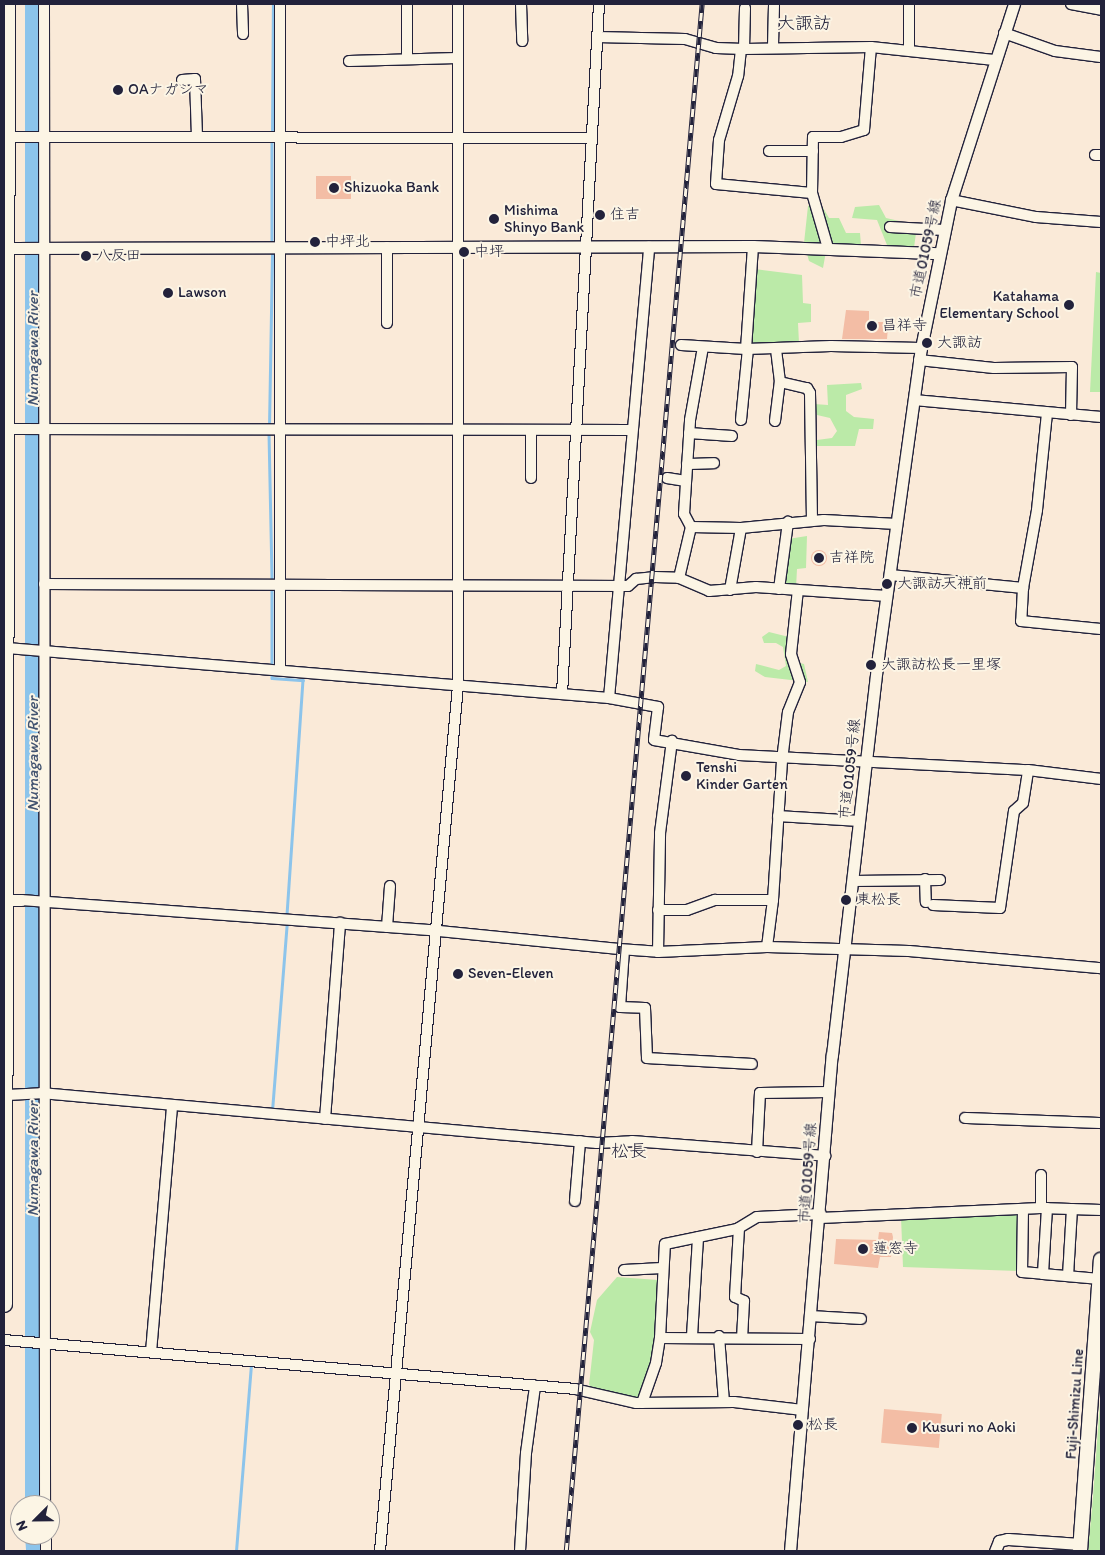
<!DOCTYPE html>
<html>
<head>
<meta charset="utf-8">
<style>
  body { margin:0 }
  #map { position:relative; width:1105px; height:1555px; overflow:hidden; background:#faead8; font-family:Itim,"Klee One",sans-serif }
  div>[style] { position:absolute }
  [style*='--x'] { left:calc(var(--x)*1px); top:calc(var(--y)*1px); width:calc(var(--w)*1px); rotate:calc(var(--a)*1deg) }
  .green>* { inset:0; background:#bbeaa8 }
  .stream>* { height:2.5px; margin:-1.25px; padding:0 1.25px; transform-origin:1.25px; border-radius:1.25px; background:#8cc4eb }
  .river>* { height:16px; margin:-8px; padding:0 8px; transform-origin:8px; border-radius:8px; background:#8cc4eb }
  .building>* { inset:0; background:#f3bda5; transform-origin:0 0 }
  .round { border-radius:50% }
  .roads { filter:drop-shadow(1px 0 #22223b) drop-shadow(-1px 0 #22223b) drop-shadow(0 1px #22223b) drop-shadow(0 -1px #22223b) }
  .minor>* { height:10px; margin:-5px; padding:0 5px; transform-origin:5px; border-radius:5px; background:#fcf5e5 }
  .tertiary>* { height:11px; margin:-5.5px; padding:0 5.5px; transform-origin:5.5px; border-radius:5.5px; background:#fcf5e5 }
  .secondary>* { height:14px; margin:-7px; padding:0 7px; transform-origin:7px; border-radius:7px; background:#fcf5e5 }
  .trunk>* { height:16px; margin:-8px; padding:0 8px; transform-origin:8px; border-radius:8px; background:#fcf5e5 }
  .rail>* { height:4.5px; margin-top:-2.25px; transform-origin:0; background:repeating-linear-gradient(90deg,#fcf5e5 0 8px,#22223b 0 16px); box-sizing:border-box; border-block:1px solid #22223b }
  .dots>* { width:14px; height:14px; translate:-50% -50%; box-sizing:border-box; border:2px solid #fcf5e5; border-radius:50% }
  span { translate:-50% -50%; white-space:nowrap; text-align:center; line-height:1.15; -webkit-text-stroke:4px #fcf5e5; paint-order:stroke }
  .poi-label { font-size:15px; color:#22223b }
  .left { translate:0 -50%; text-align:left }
  .right { translate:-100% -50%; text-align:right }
  .street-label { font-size:15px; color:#22223b }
  .water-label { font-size:16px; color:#425370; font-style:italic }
  .quarter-label { font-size:18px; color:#22223b }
  .frame { position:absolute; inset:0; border:5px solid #22223b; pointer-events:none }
  .north { position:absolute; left:10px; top:1495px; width:50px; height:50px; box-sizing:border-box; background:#fcf5e5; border:1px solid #a5a1a1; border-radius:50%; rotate:247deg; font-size:14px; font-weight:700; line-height:20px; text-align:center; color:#22223b }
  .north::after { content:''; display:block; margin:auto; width:18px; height:22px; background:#22223b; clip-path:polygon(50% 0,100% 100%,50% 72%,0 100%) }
</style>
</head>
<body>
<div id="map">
  <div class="green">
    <i style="clip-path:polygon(814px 203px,822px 206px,829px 218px,839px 218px,846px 233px,860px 233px,861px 245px,827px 246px,823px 268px,809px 261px,804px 243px,808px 206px)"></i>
    <i style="clip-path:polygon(879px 205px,886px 218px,917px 225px,914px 248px,887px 245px,877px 220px,852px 218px,855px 207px)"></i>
    <i style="clip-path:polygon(755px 269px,802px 275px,803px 303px,811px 304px,811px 322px,798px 323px,799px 343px,750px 344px)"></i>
    <i style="clip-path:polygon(1096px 272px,1101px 273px,1101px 392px,1090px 392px)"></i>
    <i style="clip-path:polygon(861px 383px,862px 389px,846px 395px,846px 411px,854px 417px,874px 419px,873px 429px,859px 429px,855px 446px,817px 446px,817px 440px,832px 438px,837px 431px,830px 418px,817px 415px,814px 404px,828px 405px,827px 385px)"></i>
    <i style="clip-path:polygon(807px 536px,806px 568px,797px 569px,796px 588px,781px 588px,788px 539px)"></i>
    <i style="clip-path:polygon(769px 632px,789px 637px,795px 662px,804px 664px,808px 682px,765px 677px,755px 671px,756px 664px,779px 670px,786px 666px,783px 647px,776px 643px,764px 643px,762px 637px)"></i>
    <i style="clip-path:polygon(1021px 1214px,1020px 1271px,903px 1267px,901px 1217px)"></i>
    <i style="clip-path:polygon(617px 1277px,658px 1280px,652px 1363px,639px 1400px,601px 1393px,589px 1385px,594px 1340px,590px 1332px,597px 1300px)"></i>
    <i style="clip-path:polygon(1101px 1389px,1101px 1551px,1088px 1551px,1093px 1497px)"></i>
  </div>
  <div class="stream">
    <i style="--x:272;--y:135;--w:131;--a:-89.6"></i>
    <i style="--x:272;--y:140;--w:105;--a:90"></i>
    <i style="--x:269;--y:427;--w:177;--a:-89"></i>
    <i style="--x:269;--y:433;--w:149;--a:88.8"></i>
    <i style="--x:272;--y:588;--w:79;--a:90"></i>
    <i style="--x:272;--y:673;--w:5;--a:90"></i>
    <i style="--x:272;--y:678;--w:31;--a:4"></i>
    <i style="--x:303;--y:680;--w:238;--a:93.9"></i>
    <i style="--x:272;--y:1111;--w:190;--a:-85.5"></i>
    <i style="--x:236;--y:1551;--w:187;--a:-85.4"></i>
  </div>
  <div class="river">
    <i style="--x:33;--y:4;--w:1501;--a:90"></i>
    <i style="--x:33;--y:1535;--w:16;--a:86"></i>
  </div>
  <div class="building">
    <i style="left:316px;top:176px;width:35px;height:23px"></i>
    <i style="clip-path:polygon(846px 310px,869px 311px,869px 322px,883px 322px,883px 327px,888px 327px,887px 339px,842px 339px)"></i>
    <i class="round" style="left:811px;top:550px;width:16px;height:16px"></i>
    <i style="clip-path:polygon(879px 1232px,892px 1233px,893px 1237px,891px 1257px,880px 1257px,878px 1268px,834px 1264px,836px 1239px,878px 1240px)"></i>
    <i style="left:884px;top:1409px;width:58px;height:34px;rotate:5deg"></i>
  </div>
  <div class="roads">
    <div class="minor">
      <i style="--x:44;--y:4;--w:1501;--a:89.96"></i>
      <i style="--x:242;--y:4;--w:30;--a:88"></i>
      <i style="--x:521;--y:4;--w:37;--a:88"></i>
      <i style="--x:1071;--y:4;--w:31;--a:11"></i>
      <i style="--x:1004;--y:33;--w:54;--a:19.4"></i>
      <i style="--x:1055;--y:51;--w:46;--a:7.4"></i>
      <i style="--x:597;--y:37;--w:88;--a:1.3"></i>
      <i style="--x:685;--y:39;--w:32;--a:16"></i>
      <i style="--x:716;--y:48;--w:28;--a:2"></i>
      <i style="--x:744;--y:49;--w:127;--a:-0.9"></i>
      <i style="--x:871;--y:47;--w:124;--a:6"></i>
      <i style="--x:773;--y:46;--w:41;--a:-88.6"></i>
      <i style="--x:741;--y:49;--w:27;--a:96"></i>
      <i style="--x:738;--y:76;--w:67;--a:106.5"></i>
      <i style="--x:719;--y:140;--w:44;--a:93.9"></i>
      <i style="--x:716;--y:184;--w:96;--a:5.4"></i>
      <i style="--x:812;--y:193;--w:56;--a:-89"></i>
      <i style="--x:813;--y:137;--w:28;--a:0"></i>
      <i style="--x:841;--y:137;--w:24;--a:-17"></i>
      <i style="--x:864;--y:130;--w:83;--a:-85.2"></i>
      <i style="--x:744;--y:49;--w:41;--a:-88.6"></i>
      <i style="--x:909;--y:50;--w:46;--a:-90"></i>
      <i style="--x:407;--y:59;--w:55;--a:-90"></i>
      <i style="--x:349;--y:61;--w:108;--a:-1.6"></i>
      <i style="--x:182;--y:80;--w:13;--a:-4"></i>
      <i style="--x:195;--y:79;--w:58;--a:88"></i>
      <i style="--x:6;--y:137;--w:586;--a:0.1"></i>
      <i style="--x:769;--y:151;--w:44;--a:0"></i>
      <i style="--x:1095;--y:155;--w:6;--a:0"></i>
      <i style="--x:812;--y:193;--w:57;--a:73.8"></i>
      <i style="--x:951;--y:200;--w:87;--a:11.3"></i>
      <i style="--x:1036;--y:217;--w:65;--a:4.4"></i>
      <i style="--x:890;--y:227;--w:54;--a:3.2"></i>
      <i style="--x:387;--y:323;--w:76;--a:-90"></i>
      <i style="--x:681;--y:345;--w:65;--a:3.5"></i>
      <i style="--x:746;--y:349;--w:85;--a:-2"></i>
      <i style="--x:831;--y:346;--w:90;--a:1.3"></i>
      <i style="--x:746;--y:349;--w:103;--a:-86.1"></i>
      <i style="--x:919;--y:360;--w:75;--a:6.1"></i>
      <i style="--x:994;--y:368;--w:78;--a:-0.7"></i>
      <i style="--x:1072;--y:367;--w:48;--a:91.2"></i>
      <i style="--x:780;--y:382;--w:28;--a:13"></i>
      <i style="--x:807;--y:388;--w:6;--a:59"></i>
      <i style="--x:810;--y:393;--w:127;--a:89.1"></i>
      <i style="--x:914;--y:400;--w:188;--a:5.2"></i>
      <i style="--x:741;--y:420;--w:71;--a:-84.4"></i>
      <i style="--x:775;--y:421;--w:39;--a:-83"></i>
      <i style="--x:780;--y:382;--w:32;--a:-97"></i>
      <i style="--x:7;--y:429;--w:625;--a:0.09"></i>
      <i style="--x:689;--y:433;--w:43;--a:4"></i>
      <i style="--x:687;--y:464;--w:27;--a:-2"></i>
      <i style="--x:531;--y:478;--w:48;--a:-90"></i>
      <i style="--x:667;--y:478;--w:19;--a:9"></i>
      <i style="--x:691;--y:527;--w:15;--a:-118"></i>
      <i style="--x:684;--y:514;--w:94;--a:-86.3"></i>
      <i style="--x:690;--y:420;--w:74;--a:-79.9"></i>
      <i style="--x:890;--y:575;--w:134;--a:5.6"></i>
      <i style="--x:1023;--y:588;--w:33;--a:93"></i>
      <i style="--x:1021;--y:621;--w:80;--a:5.7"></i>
      <i style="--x:679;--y:578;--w:52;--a:-76.8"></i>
      <i style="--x:691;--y:527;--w:50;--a:1.1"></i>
      <i style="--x:741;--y:528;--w:83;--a:-5.5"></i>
      <i style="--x:824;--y:520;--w:73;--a:3.1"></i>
      <i style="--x:44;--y:584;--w:584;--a:0.2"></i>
      <i style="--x:628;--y:586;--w:11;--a:-41"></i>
      <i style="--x:636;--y:579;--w:19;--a:-6"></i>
      <i style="--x:655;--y:577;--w:24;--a:2"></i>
      <i style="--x:679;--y:578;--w:33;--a:23"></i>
      <i style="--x:709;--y:591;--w:47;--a:-4.9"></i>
      <i style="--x:756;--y:587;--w:131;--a:3.9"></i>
      <i style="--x:1023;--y:588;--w:79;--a:-79.8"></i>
      <i style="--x:1037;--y:510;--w:98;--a:-84.1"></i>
      <i style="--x:779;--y:589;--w:68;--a:-82.3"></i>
      <i style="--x:730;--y:590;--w:63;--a:-79.9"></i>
      <i style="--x:7;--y:648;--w:604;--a:4.75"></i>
      <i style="--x:609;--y:698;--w:50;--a:10.4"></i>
      <i style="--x:658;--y:707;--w:33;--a:97"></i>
      <i style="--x:654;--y:740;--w:86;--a:10"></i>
      <i style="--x:739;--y:755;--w:289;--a:3"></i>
      <i style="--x:1028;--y:770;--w:74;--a:7"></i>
      <i style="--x:280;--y:670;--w:666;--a:-90"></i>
      <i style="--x:562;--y:694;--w:691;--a:-86.93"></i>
      <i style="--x:609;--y:698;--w:453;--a:-84.9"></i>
      <i style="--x:778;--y:816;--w:81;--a:3.5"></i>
      <i style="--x:925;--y:879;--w:23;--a:88"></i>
      <i style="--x:853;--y:881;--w:87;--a:-0.7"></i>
      <i style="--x:21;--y:900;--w:419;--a:4.2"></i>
      <i style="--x:439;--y:931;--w:181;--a:5.7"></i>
      <i style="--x:619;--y:949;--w:39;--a:4"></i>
      <i style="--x:658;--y:952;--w:109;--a:-2.6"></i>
      <i style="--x:767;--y:947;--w:142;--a:1.6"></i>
      <i style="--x:909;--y:951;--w:193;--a:5.1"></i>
      <i style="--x:773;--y:900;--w:140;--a:-86.3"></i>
      <i style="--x:782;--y:760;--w:48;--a:-82.9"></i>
      <i style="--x:788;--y:712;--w:32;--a:-68"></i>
      <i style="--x:800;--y:682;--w:29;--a:-108"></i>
      <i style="--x:791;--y:654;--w:64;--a:-83.8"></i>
      <i style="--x:933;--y:905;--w:67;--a:2.6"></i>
      <i style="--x:1000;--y:908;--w:98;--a:-81.8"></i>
      <i style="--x:1014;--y:811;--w:12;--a:-42"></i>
      <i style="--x:1023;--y:803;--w:33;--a:-81"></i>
      <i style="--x:658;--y:910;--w:29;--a:0"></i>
      <i style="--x:687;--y:910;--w:30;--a:-20"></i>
      <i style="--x:715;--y:900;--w:58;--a:0"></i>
      <i style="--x:773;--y:900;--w:47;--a:97.3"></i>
      <i style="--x:387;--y:927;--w:41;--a:-85.8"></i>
      <i style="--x:624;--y:950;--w:57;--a:94"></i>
      <i style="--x:620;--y:1007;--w:25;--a:2"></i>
      <i style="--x:645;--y:1008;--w:50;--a:87.7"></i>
      <i style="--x:647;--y:1058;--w:105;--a:3.3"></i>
      <i style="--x:658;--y:952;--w:119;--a:-89"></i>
      <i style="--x:660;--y:833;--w:93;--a:-82.6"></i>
      <i style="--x:7;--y:1095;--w:34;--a:-3"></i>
      <i style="--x:41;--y:1093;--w:558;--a:5.14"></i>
      <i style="--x:597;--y:1143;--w:35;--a:-3"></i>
      <i style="--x:632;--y:1141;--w:194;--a:4.4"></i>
      <i style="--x:965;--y:1118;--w:136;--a:2.1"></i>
      <i style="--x:325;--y:1119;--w:197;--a:-85.6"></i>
      <i style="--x:757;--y:1152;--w:59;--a:-87.1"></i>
      <i style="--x:760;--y:1093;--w:69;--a:-0.8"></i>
      <i style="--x:1041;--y:1175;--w:33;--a:90"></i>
      <i style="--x:575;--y:1201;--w:60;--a:-85.2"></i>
      <i style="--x:1047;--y:1208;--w:66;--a:93.5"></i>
      <i style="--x:1043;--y:1274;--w:57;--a:5"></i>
      <i style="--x:1023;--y:1209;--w:63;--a:90.9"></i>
      <i style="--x:1022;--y:1272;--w:21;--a:5"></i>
      <i style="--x:820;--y:1218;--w:221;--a:-2.6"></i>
      <i style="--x:1041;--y:1208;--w:60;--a:1.9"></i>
      <i style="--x:739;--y:1228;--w:69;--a:93.3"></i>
      <i style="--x:735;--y:1297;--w:10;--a:24"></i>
      <i style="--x:744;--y:1301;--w:36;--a:93"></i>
      <i style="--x:624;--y:1270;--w:38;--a:-3"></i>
      <i style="--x:1068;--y:1276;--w:67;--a:-86.6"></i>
      <i style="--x:811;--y:1316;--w:50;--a:3.4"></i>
      <i style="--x:692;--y:1336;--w:99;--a:-86.5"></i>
      <i style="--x:719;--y:1336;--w:66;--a:85.7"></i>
      <i style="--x:660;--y:1338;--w:94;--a:-87"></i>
      <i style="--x:665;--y:1244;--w:74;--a:-11.8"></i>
      <i style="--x:737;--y:1229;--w:23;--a:-31"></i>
      <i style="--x:757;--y:1217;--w:64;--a:-2.7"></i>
      <i style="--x:4;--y:1340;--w:573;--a:4.9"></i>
      <i style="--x:575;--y:1389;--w:63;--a:12.9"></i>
      <i style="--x:636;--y:1403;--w:98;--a:-0.6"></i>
      <i style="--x:734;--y:1402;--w:69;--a:6.6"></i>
      <i style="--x:151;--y:1352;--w:247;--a:-85.1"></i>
      <i style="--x:642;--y:1403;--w:42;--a:-70.7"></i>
      <i style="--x:656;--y:1363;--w:25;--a:-81"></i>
      <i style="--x:660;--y:1338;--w:150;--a:0.4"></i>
      <i style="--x:46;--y:1535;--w:16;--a:90"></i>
      <i style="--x:380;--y:1551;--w:870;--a:-84.85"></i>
      <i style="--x:458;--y:685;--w:681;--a:-90"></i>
      <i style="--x:520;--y:1551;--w:98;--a:-86.5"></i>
      <i style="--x:526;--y:1453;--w:68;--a:-82.3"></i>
    </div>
    <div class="tertiary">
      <i style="--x:9;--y:248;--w:744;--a:-0.15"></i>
      <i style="--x:753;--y:246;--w:186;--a:2.2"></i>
      <i style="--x:4;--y:900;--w:17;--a:0"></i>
      <i style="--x:790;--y:1551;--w:498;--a:-85.2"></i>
      <i style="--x:832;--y:1055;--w:401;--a:-83.4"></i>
      <i style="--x:878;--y:657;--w:312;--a:-82.1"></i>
      <i style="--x:921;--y:348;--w:151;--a:-78.5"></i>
      <i style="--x:951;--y:200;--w:206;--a:-72.2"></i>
      <i style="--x:995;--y:1551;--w:11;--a:-68"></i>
      <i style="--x:999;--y:1541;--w:9;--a:-13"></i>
      <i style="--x:1008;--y:1539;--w:72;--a:4"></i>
    </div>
    <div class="secondary">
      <i style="--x:1080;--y:1551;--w:292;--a:-85.9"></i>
    </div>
    <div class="trunk">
      <i style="--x:4;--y:1304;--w:1300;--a:-89.87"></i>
    </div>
  </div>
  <div class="rail">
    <i style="--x:566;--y:1551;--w:1553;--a:-84.98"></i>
  </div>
  <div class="dots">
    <i style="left:118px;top:90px;background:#22223b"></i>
    <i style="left:334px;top:188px;background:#22223b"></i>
    <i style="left:600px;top:215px;background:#22223b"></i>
    <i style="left:494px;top:219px;background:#22223b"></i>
    <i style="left:315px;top:242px;background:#22223b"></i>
    <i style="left:464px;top:252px;background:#22223b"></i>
    <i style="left:86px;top:256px;background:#22223b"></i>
    <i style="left:168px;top:293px;background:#22223b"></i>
    <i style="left:1069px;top:305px;background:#22223b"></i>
    <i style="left:872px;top:326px;background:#22223b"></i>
    <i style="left:927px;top:343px;background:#22223b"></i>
    <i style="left:819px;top:558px;background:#22223b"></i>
    <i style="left:887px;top:584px;background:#22223b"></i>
    <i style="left:871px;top:665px;background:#22223b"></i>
    <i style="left:686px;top:776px;background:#22223b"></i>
    <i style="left:846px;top:900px;background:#22223b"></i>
    <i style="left:458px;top:974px;background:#22223b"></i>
    <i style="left:863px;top:1249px;background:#22223b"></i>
    <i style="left:798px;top:1425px;background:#22223b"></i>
    <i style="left:912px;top:1428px;background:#22223b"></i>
  </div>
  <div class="poi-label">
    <span class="left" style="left:128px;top:90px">OAナガシマ</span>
    <span class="left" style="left:344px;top:188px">Shizuoka Bank</span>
    <span class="left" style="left:504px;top:219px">Mishima<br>Shinyo Bank</span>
    <span class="left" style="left:610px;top:215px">住吉</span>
    <span class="left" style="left:325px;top:242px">中坪北</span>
    <span class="left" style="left:474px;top:252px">中坪</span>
    <span class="left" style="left:96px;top:256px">八反田</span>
    <span class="left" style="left:178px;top:293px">Lawson</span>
    <span class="right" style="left:1059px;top:305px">Katahama<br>Elementary School</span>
    <span class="left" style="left:882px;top:326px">昌祥寺</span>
    <span class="left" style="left:937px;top:343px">大諏訪</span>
    <span class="left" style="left:829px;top:558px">吉祥院</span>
    <span class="left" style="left:897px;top:584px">大諏訪天神前</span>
    <span class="left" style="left:881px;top:665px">大諏訪松長一里塚</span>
    <span class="left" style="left:696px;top:776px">Tenshi<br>Kinder Garten</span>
    <span class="left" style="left:856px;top:900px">東松長</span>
    <span class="left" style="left:468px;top:974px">Seven-Eleven</span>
    <span class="left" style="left:873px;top:1249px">蓮窓寺</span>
    <span class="left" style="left:808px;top:1425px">松長</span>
    <span class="left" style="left:922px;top:1428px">Kusuri no Aoki</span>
  </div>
  <div class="street-label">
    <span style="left:926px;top:249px;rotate:-78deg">市道01059号線</span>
    <span style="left:850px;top:769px;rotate:-84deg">市道01059号線</span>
    <span style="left:808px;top:1173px;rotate:-86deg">市道01059号線</span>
    <span style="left:1075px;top:1404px;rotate:-86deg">Fuji-Shimizu Line</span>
  </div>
  <div class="water-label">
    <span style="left:33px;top:349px;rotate:-90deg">Numagawa River</span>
    <span style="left:33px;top:754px;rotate:-90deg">Numagawa River</span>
    <span style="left:33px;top:1159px;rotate:-90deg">Numagawa River</span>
  </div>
  <div class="quarter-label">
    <span style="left:804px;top:23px">大諏訪</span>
    <span style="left:629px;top:1151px">松長</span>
  </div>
  <div class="frame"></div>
  <div class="north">N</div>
</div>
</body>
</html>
